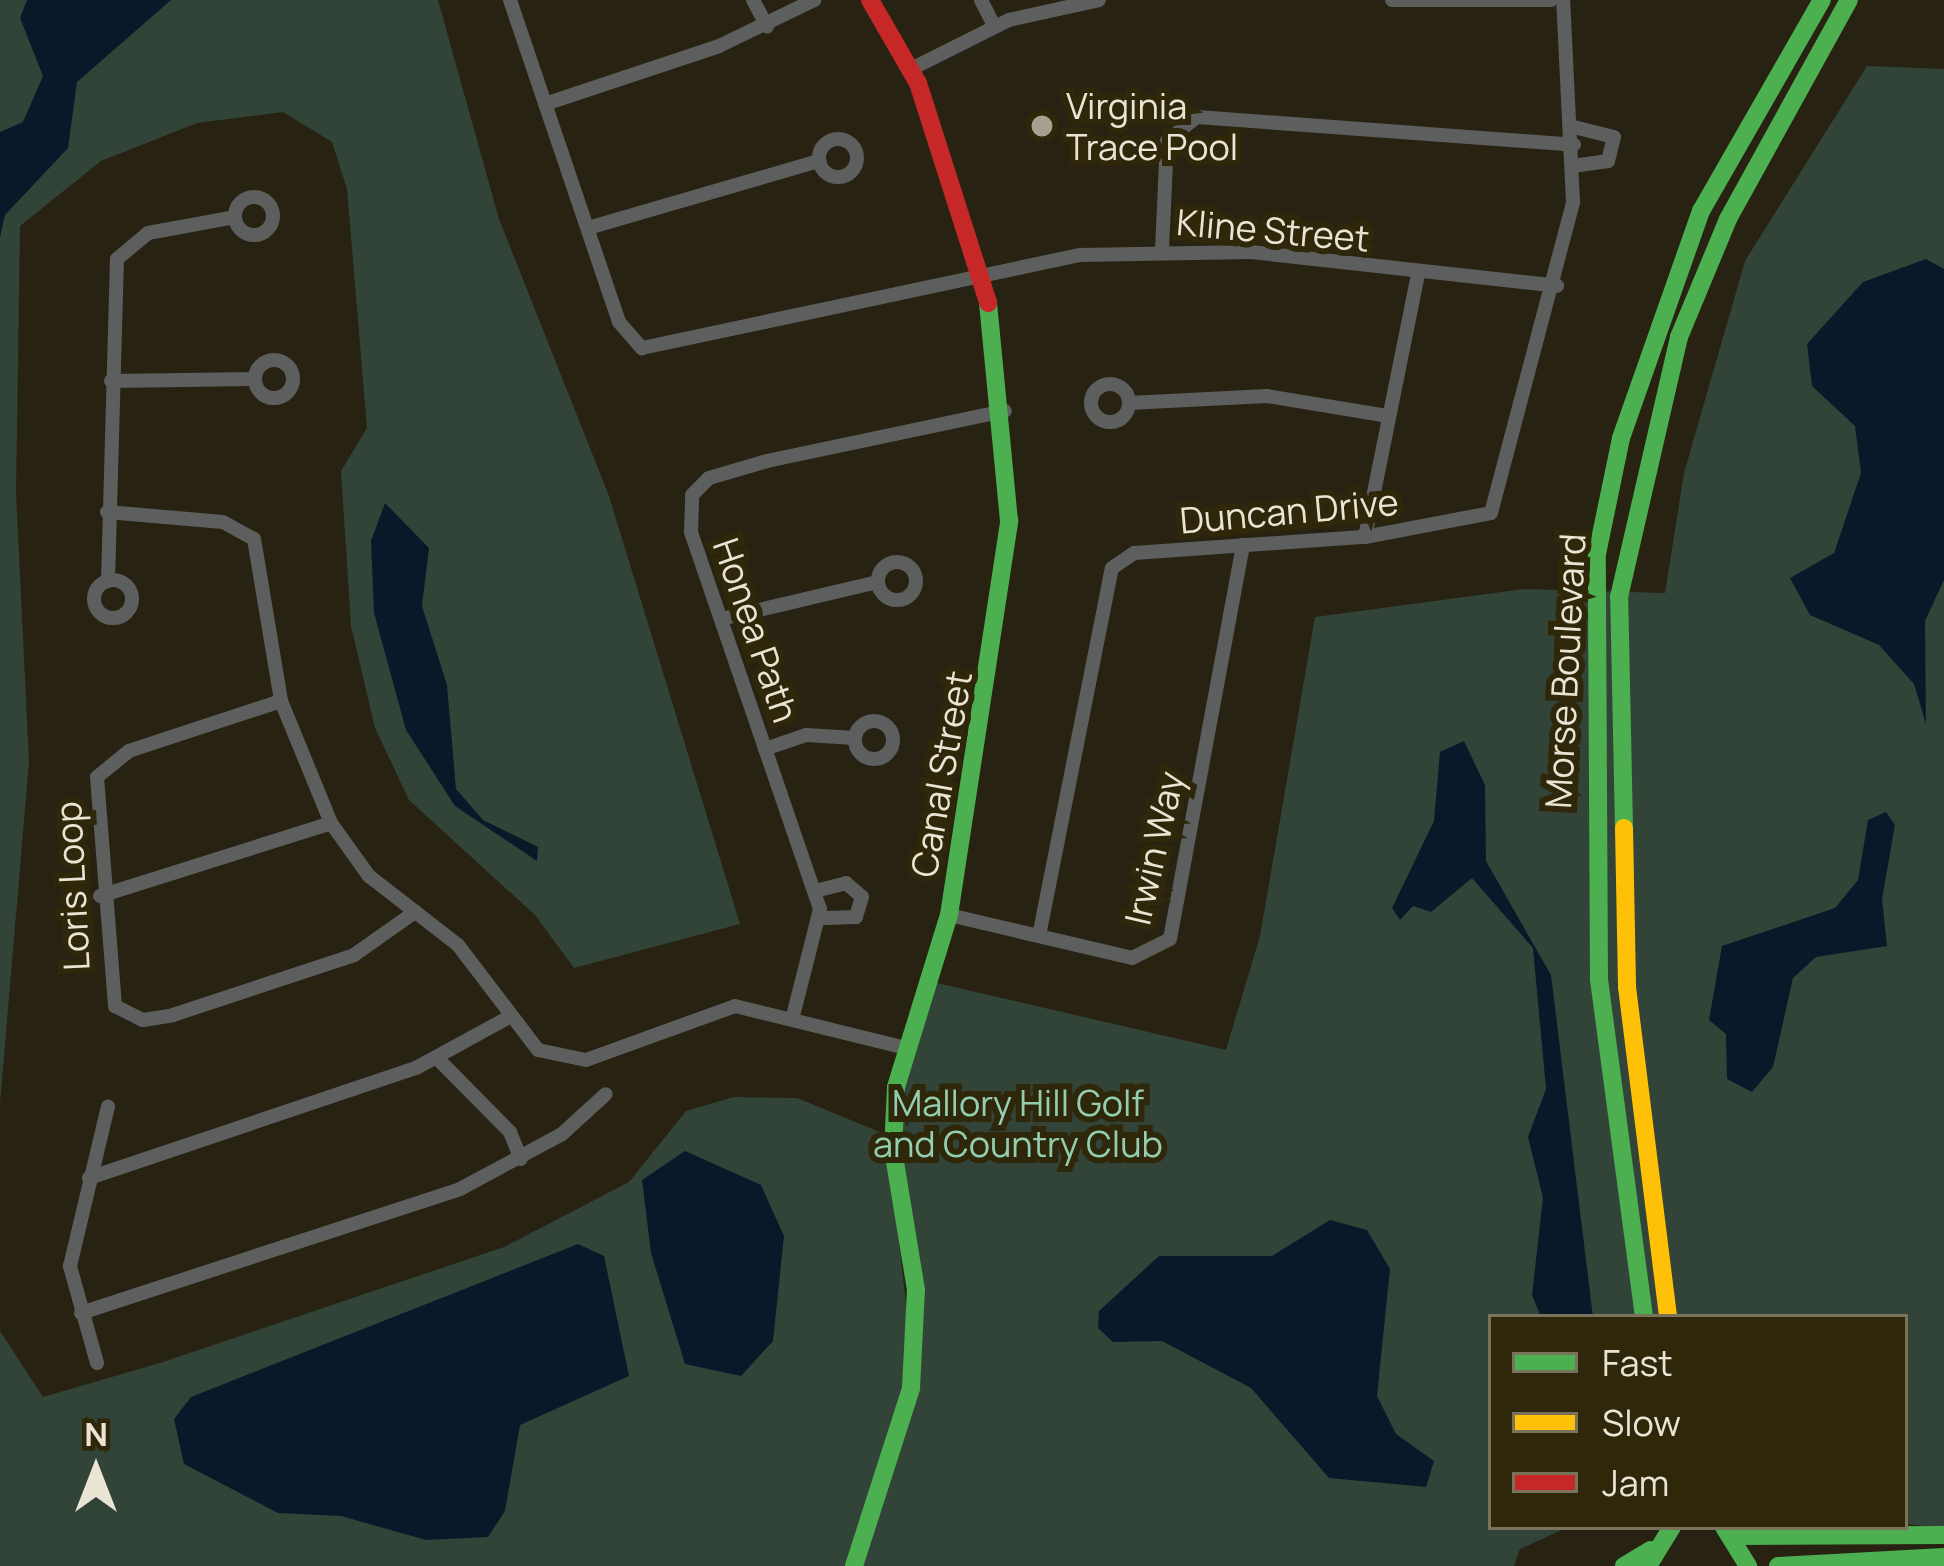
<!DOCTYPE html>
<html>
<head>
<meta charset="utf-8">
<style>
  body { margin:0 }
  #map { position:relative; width:1944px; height:1566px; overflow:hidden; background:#272212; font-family:Manrope,sans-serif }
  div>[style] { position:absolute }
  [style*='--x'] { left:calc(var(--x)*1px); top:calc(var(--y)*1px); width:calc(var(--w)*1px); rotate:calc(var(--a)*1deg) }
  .green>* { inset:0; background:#324438 }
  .water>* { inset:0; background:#081a29 }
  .round { border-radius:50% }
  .street>* { height:14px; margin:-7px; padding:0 7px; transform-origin:7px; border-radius:7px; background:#5c5f5d }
  .street>.ring { margin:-7px; padding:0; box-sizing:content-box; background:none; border:14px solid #5c5f5d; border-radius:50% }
  .fast>* { height:18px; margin:-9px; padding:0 9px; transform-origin:9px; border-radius:9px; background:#4caf50 }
  .slow>* { height:18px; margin:-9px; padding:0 9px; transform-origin:9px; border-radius:9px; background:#ffc107 }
  .jam>* { height:18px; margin:-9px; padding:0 9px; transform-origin:9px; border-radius:9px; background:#c62828 }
  .dots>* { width:33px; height:33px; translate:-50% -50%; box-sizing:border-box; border:6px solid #2f270a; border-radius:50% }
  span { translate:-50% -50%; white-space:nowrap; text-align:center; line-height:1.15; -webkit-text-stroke:12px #2f270a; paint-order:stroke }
  .poi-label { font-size:36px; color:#e9e4d4 }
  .left { translate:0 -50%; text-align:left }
  .street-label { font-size:36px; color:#e9e4d4 }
  .park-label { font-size:36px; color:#93ceb0 }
  .legend { position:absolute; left:1488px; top:1314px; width:420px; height:216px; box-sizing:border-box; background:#2f270a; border:3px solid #79735b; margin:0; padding:15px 21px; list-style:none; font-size:36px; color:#e9e4d4 }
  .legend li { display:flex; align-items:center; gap:24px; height:60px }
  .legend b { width:60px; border:3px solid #79735b }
  .north { position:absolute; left:36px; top:1410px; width:120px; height:120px; -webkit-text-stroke:9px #2f270a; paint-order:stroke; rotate:0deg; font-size:33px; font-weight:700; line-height:48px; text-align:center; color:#e9e4d4 }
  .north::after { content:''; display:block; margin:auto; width:42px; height:54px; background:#e9e4d4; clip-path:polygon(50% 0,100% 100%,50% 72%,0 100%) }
</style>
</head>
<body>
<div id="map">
  <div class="green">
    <i style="clip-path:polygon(0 0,438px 0,499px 219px,609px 496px,740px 924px,574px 968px,535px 915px,409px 800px,375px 728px,351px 626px,341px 471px,367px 428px,347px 189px,332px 142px,283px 112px,197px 123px,101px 161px,20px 226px,16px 492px,29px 762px,0 1103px)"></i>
    <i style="clip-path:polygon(1867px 66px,1944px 69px,1944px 1528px,1905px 1524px,1905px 1317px,1491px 1317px,1491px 1527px,1568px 1527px,1520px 1549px,1514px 1566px,0 1566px,0 1331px,43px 1397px,160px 1363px,504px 1247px,629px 1182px,686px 1111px,734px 1097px,797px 1098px,887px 1135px,907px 1313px,922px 1318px,899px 1148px,902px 1088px,937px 983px,1226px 1050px,1260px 936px,1315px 617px,1524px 589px,1665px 593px,1684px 473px,1745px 261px)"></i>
  </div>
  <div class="water">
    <i style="clip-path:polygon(27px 0,171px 0,77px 82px,68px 148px,5px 215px,0 237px,0 132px,23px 122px,43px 76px,20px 18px)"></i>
    <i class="round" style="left:1029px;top:117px;width:26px;height:26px"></i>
    <i style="clip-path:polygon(1926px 259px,1944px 269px,1944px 580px,1925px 621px,1926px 724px,1914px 684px,1879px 645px,1810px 615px,1790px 578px,1834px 553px,1861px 473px,1855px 426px,1812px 386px,1807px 344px,1863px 282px)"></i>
    <i style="clip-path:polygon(385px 503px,429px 548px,422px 606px,447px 685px,456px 789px,483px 820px,538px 847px,537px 861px,455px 806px,406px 730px,374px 613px,371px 541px)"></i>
    <i style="clip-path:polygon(1464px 741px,1485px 785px,1486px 861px,1551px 975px,1593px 1317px,1541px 1317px,1532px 1295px,1543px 1198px,1528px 1137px,1546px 1089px,1533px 948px,1472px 878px,1431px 912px,1413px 906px,1400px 920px,1392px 908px,1434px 821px,1440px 752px)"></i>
    <i style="clip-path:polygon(1886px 812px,1895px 825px,1882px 899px,1887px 946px,1816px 957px,1793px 978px,1773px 1067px,1752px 1092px,1727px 1079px,1726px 1034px,1709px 1020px,1722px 946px,1835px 908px,1858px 880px,1868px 820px)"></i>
    <i style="clip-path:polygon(685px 1151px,761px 1185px,784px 1236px,773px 1341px,741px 1376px,685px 1364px,651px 1253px,642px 1180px)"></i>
    <i style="clip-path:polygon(1330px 1220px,1367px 1230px,1390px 1269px,1377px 1396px,1396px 1434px,1434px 1461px,1426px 1487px,1329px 1478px,1251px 1388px,1162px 1341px,1113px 1342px,1098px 1328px,1099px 1311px,1159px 1256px,1272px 1256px)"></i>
    <i style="clip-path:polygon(578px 1244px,604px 1256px,629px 1376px,520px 1425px,505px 1511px,488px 1537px,426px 1540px,341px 1516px,278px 1513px,184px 1464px,174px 1419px,191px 1397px)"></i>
  </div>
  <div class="street">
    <i style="--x:510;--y:0;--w:340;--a:71.3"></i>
    <i style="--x:619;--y:322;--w:35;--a:49"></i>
    <i style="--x:642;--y:348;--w:449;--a:-12"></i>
    <i style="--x:1081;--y:255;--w:170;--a:-1"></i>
    <i style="--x:1251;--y:252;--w:308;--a:6.3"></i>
    <i style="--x:753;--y:0;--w:30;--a:62"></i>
    <i style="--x:981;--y:0;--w:29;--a:63"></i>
    <i style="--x:1392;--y:0;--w:159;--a:0"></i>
    <i style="--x:911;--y:69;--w:110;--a:-26.6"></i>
    <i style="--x:1009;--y:20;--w:92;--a:-12.5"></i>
    <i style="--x:545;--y:104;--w:183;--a:-18.4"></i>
    <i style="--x:719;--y:46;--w:106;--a:-25.8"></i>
    <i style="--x:1574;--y:127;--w:41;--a:14"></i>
    <i style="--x:1614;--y:137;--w:25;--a:104"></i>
    <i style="--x:1608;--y:161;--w:34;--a:172"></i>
    <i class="ring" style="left:819px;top:139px;width:24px;height:24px"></i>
    <i class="ring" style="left:235px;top:197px;width:24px;height:24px"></i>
    <i style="--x:588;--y:228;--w:241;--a:-16.2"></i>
    <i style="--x:1162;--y:250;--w:109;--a:-87.4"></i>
    <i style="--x:1167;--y:141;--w:38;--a:-39"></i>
    <i style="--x:1197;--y:117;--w:378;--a:4.2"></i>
    <i class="ring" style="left:255px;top:360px;width:24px;height:24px"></i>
    <i style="--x:111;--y:381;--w:144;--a:-0.8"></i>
    <i class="ring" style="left:1091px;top:384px;width:24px;height:24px"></i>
    <i style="--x:1129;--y:403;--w:138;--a:-2.9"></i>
    <i style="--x:1267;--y:396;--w:117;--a:9.4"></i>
    <i style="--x:107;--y:512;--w:116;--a:4.9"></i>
    <i style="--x:223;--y:522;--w:35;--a:29"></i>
    <i style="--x:254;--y:539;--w:164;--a:80.5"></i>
    <i style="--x:281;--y:701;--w:132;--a:67.7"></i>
    <i style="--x:331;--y:823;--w:65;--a:54.4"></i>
    <i style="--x:369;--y:876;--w:113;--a:37.8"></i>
    <i style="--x:458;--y:945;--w:132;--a:52.7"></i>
    <i style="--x:538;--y:1050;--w:49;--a:11.8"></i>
    <i style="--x:586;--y:1060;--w:158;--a:-19.9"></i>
    <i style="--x:735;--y:1006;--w:176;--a:13.8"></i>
    <i style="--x:1365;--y:537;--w:268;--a:-78.6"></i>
    <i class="ring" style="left:878px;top:562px;width:24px;height:24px"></i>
    <i class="ring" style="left:94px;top:580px;width:24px;height:24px"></i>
    <i style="--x:108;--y:581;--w:322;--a:-88.4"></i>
    <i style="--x:117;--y:259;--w:40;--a:-40"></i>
    <i style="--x:148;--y:233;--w:88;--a:-10.4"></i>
    <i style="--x:721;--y:619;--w:161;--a:-13.3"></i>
    <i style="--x:281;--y:701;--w:160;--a:161.8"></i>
    <i style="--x:129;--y:751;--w:41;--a:140.9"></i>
    <i style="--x:97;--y:777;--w:230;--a:85.5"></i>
    <i style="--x:115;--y:1006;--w:31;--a:27"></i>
    <i style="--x:143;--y:1020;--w:30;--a:-9"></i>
    <i style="--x:173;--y:1015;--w:191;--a:-18.3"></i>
    <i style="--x:354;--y:955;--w:75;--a:-35.2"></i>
    <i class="ring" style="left:855px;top:721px;width:24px;height:24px"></i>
    <i style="--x:765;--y:749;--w:43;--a:-18.9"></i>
    <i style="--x:806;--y:735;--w:49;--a:3.5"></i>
    <i style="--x:815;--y:891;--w:32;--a:-14"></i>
    <i style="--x:846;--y:883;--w:21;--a:41"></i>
    <i style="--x:862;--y:897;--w:21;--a:107"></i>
    <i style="--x:856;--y:917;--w:36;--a:178"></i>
    <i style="--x:100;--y:896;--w:242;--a:-17.5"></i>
    <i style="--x:949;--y:915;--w:188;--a:13.2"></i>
    <i style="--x:1132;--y:958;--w:42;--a:-26.6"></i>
    <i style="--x:1170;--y:939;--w:401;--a:-79.5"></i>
    <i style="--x:1039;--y:936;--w:375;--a:-78.8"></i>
    <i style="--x:1112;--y:568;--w:27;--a:-34"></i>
    <i style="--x:1134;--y:553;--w:232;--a:-4"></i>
    <i style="--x:1365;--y:537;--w:128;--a:-10.8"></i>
    <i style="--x:1491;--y:513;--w:322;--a:-75.2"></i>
    <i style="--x:1573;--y:202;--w:202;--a:-92.8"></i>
    <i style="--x:794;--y:1012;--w:106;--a:-75.8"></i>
    <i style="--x:820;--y:909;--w:398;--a:-108.9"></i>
    <i style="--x:691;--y:532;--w:37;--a:-88"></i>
    <i style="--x:692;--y:495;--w:24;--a:-45"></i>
    <i style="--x:709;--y:478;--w:60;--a:-16.3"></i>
    <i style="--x:767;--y:461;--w:243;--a:-11.9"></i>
    <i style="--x:438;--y:1059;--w:103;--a:45.4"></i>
    <i style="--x:510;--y:1132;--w:29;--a:68"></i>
    <i style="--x:89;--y:1178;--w:345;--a:-18.6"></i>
    <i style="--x:416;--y:1068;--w:106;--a:-28.7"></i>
    <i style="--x:81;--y:1313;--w:399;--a:-18.1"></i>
    <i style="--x:460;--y:1189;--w:116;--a:-28.3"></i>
    <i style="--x:562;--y:1134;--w:59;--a:-42.3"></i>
    <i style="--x:97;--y:1363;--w:101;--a:-105.6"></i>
    <i style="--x:70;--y:1266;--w:164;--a:-76.6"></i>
  </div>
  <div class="fast">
    <i style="--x:1624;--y:828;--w:231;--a:-91.2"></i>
    <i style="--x:1619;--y:597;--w:267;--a:-77"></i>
    <i style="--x:1679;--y:337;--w:128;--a:-67.4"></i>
    <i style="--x:1728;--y:219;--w:250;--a:-61.1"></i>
    <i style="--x:1644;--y:1317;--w:342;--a:-97.6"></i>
    <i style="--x:1599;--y:978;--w:424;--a:-90.3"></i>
    <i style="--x:1597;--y:554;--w:118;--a:-78.3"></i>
    <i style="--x:1621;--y:438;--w:241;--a:-70.6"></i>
    <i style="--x:1701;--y:211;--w:243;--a:-60.2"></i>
    <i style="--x:1724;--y:1527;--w:46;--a:58.4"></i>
    <i style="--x:1735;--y:1536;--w:209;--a:-0.3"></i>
    <i style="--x:854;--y:1566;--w:187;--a:-72.2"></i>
    <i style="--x:911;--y:1388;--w:98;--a:-87.1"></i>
    <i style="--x:916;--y:1290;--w:143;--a:-99.3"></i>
    <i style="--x:893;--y:1149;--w:62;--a:-87.2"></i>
    <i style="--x:896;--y:1087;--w:180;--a:-72.9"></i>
    <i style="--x:949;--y:915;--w:399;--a:-81.3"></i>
    <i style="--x:1009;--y:521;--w:219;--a:-95.5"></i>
    <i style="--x:1624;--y:1566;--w:31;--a:-31"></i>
    <i style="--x:1648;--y:1566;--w:46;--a:-58.4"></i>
    <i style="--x:1778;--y:1566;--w:166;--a:-3.1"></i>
  </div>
  <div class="slow">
    <i style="--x:1624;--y:828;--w:159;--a:88.9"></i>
    <i style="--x:1627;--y:987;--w:333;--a:82.9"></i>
  </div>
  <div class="jam">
    <i style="--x:870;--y:0;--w:96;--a:60"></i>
    <i style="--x:918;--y:83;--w:231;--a:72.3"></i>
  </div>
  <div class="dots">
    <i style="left:1042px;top:126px;background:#a5a090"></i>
  </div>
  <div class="poi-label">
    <span class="left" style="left:1066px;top:126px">Virginia<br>Trace Pool</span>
  </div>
  <div class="street-label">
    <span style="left:1273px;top:230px;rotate:5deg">Kline Street</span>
    <span style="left:1289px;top:511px;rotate:-5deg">Duncan Drive</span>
    <span style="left:756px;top:630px;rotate:71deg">Honea Path</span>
    <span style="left:1565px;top:671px;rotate:-87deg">Morse Boulevard</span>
    <span style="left:941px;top:774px;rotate:-80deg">Canal Street</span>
    <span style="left:1154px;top:848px;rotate:-77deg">Irwin Way</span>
    <span style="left:72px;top:886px;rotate:-93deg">Loris Loop</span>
  </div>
  <div class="park-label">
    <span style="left:1018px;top:1123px">Mallory Hill Golf<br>and Country Club</span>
  </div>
  <ul class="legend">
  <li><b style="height:15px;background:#4caf50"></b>Fast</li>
  <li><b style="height:15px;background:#ffc107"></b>Slow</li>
  <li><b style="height:15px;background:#c62828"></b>Jam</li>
  </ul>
  <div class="north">N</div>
</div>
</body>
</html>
